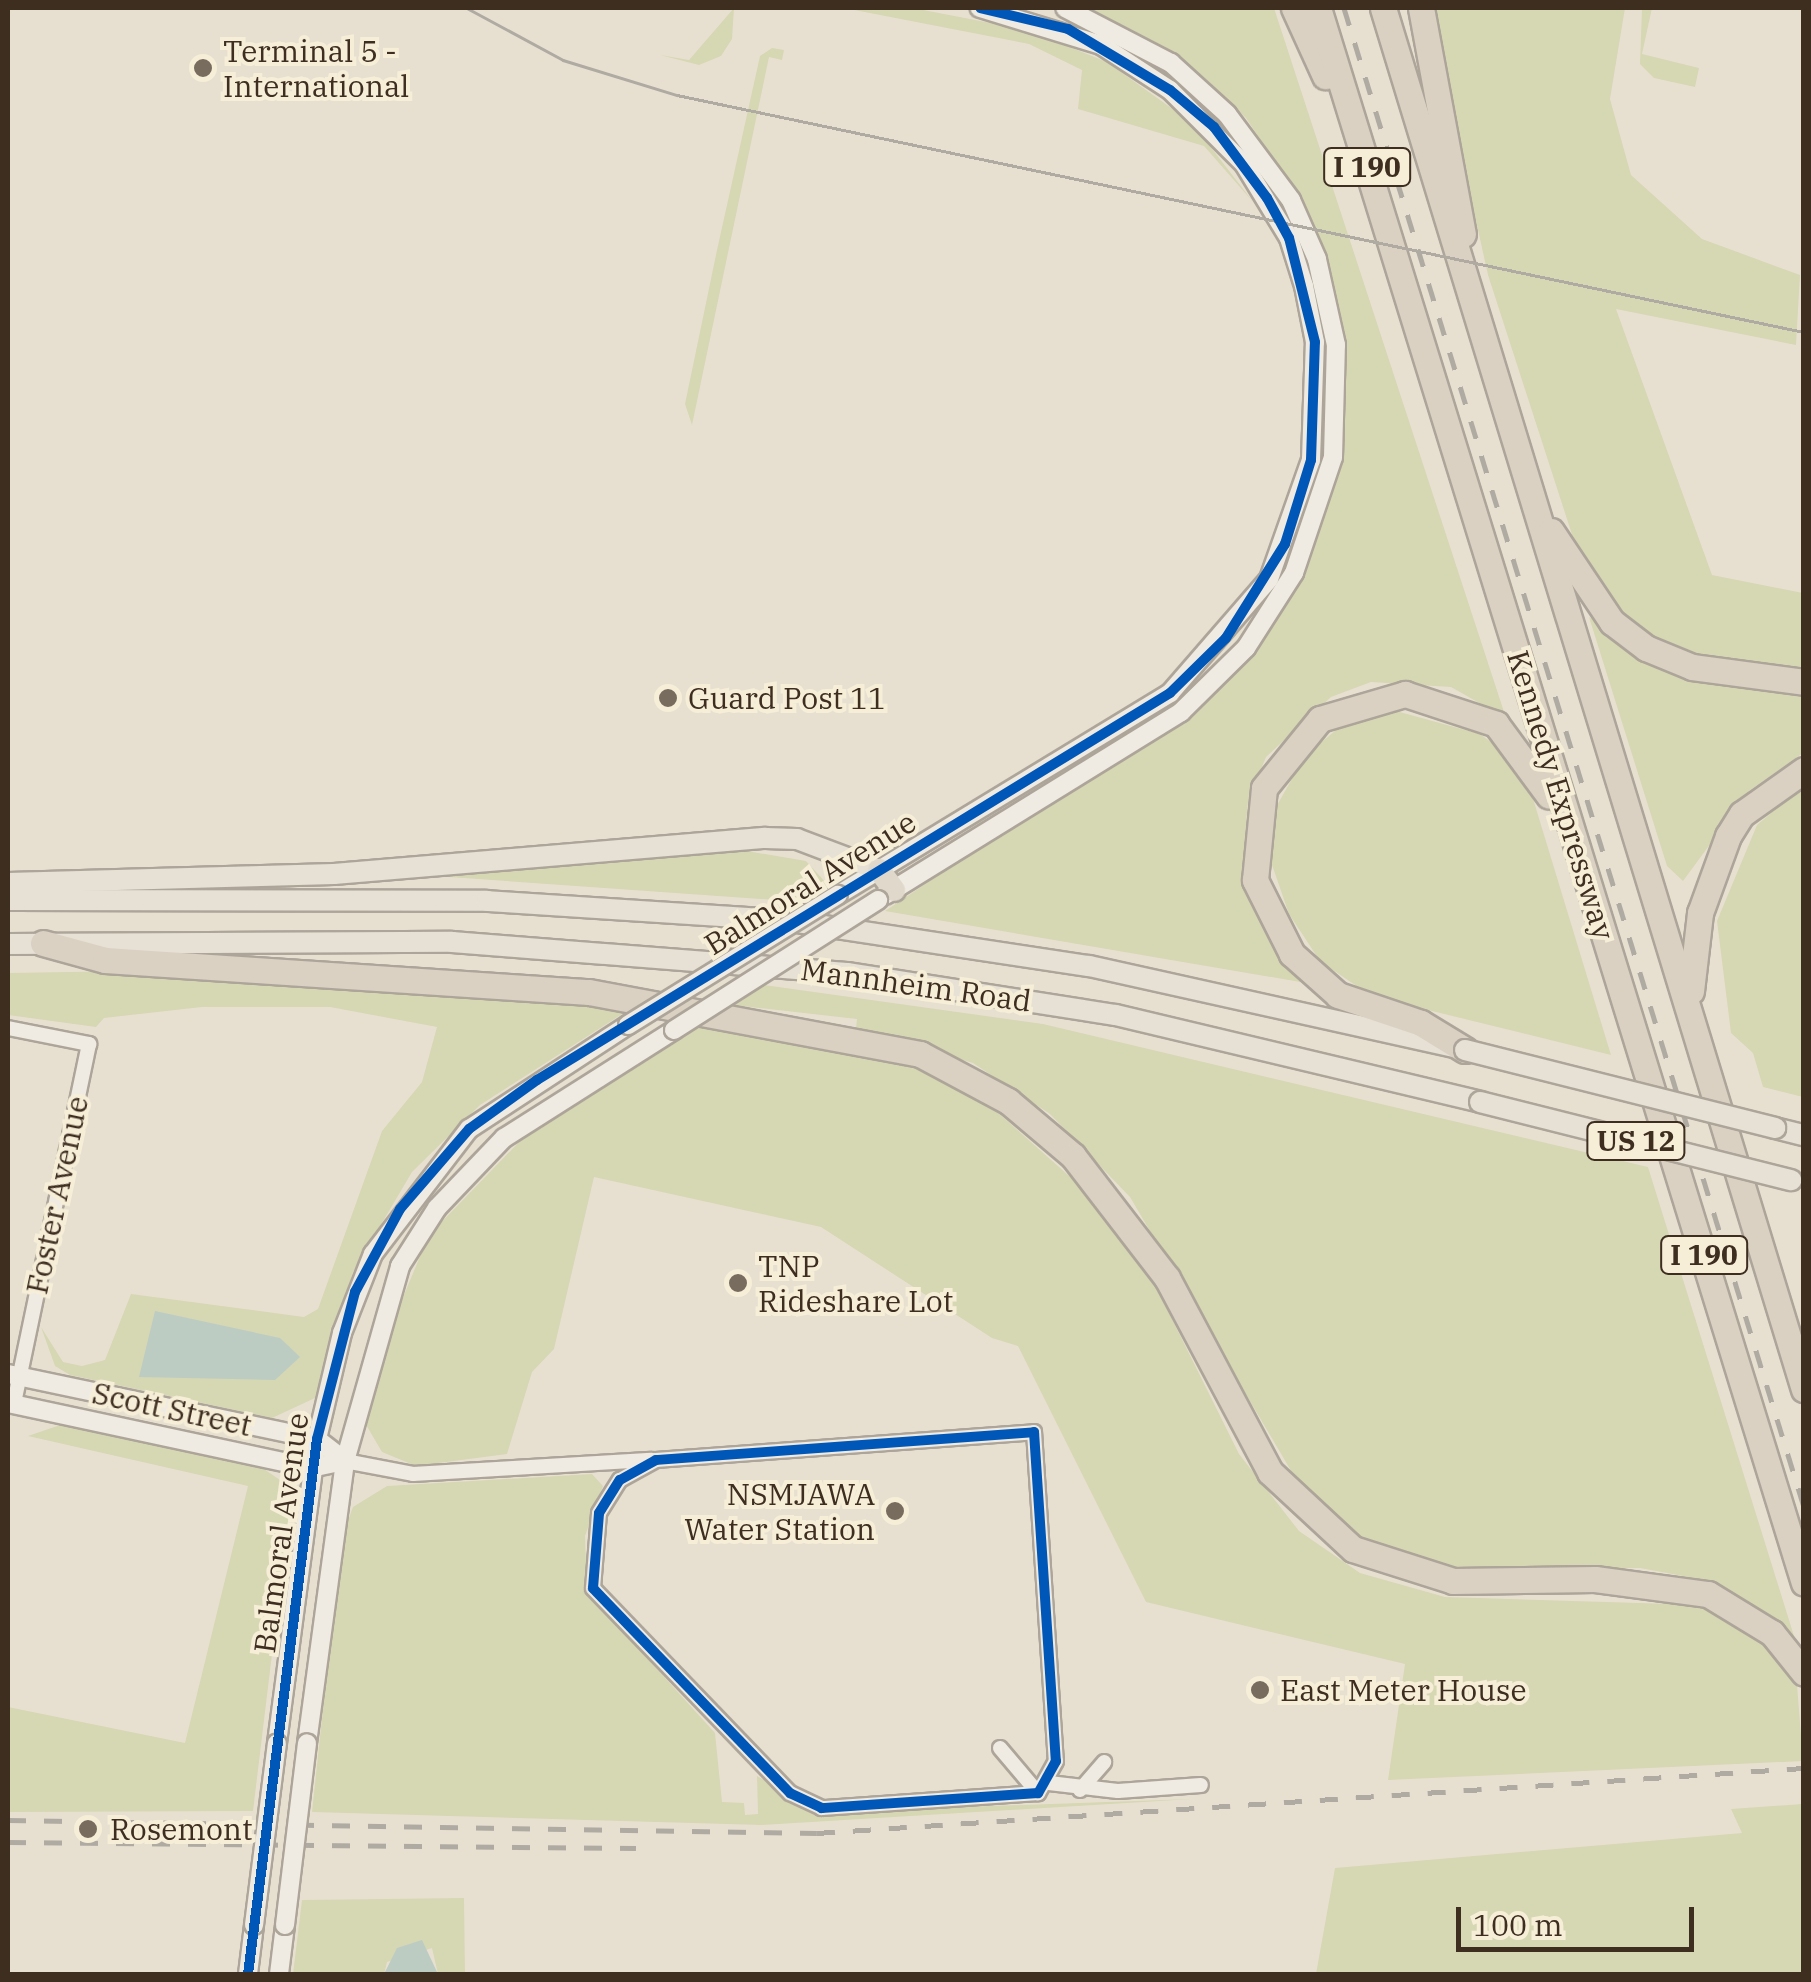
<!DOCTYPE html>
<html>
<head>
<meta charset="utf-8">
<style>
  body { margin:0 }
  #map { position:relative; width:1811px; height:1982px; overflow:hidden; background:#e7e0d1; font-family:"IBM Plex Serif",serif }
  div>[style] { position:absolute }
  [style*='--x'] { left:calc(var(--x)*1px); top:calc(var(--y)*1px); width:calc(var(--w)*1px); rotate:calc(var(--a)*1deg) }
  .green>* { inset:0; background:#d6d7b3 }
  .water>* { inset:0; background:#bcccc2 }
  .roads { filter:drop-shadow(2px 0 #ada599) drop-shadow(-2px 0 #ada599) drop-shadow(0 2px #ada599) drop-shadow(0 -2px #ada599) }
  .minor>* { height:14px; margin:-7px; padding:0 7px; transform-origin:7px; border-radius:7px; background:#efebe3 }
  .tertiary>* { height:18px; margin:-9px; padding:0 9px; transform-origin:9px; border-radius:9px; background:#efebe3 }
  .primary>* { height:20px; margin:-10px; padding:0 10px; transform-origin:10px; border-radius:10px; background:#e6e1d4 }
  .trunk>* { height:22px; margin:-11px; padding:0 11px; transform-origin:11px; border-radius:11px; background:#e0d9cb }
  .motorway>* { height:25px; margin:-12.5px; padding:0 12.5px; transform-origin:12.5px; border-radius:12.5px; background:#dad1c2 }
  .tram>* { height:2.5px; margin:-1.25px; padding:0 1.25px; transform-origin:1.25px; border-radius:1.25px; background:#afaaa2 }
  .rail>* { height:5px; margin-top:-2.5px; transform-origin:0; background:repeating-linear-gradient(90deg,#afaaa2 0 18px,transparent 0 36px) }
  .bridges { filter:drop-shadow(2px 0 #ada599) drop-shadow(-2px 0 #ada599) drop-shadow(0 2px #ada599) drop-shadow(0 -2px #ada599) }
  .tertiary-bridge>* { height:18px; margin:-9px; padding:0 9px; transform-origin:9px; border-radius:9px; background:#efebe3 }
  .primary-bridge>* { height:20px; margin:-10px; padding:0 10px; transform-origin:10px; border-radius:10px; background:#e6e1d4 }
  .cycleway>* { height:10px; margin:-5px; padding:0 5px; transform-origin:5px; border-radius:5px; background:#0057b8 }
  .dots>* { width:28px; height:28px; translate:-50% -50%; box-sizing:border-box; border:5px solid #f7eed8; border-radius:50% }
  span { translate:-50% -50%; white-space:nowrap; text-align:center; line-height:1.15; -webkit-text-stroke:8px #f7eed8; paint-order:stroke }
  .shield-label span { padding:2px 8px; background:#f7eed8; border:2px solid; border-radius:8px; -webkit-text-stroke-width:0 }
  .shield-label { font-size:28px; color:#3d2e20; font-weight:700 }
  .poi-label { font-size:30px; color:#3d2e20 }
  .left { translate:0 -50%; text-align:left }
  .right { translate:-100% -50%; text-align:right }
  .street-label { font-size:30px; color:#3d2e20 }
  .frame { position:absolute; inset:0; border:10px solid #3d2e20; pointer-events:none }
  .scale { position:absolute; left:1456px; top:1907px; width:238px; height:45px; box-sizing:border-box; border:5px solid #3d2e20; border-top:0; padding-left:12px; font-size:30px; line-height:35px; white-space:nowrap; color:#3d2e20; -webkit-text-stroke:8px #f7eed8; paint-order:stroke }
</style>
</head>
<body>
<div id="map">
  <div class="green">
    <i style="clip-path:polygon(734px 8px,732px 39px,721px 56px,699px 65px,660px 55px,689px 60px)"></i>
    <i style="clip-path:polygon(844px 8px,913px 8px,1027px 30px,1107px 62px,1192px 123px,1254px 203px,1204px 146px,1078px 109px,1082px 70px,1029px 44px)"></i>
    <i style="clip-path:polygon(1090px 8px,1274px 8px,1506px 718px,1451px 687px,1371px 682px,1331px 697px,1266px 757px,1248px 801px,1244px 852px,1266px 928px,1306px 983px,885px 911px,1221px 687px,1281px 608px,1339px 475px,1346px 343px,1304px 205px,1246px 118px,1204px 77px)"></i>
    <i style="clip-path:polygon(1429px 8px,1625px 8px,1610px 99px,1631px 175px,1702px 239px,1800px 275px,1796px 345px,1616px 309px,1712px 575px,1803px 593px,1803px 668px,1700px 656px,1653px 636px,1611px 603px,1577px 550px,1488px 275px)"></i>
    <i style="clip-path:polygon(1642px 8px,1652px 8px,1642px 54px,1699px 68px,1695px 87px,1654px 78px,1640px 64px)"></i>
    <i style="clip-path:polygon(772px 48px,784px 50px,782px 60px,769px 57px,692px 425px,685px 404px,717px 250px,760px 56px)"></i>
    <i style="clip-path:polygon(1589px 617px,1681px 678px,1803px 697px,1803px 753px,1750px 790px,1683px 881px,1667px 866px)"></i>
    <i style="clip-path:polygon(1396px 711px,1480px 734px,1510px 756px,1531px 792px,1611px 1055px,1371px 996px,1320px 961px,1289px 914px,1270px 859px,1276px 807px,1305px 756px,1342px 725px)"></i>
    <i style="clip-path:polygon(1803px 786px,1803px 1097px,1763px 1087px,1753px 1053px,1731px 1033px,1717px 921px,1757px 825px)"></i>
    <i style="clip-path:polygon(741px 850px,806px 861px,829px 886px,803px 902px,435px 876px)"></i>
    <i style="clip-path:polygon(132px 971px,486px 992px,630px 1009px,480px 1105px,412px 1172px,353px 1272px,315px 1398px,272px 1418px,70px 1375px,55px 1366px,41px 1327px,63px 1362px,82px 1366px,105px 1360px,131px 1294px,304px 1317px,318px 1309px,382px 1131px,422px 1082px,437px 1027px,330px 1007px,202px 1007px,104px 1018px,96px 1027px,8px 1015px,8px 973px)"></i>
    <i style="clip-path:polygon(764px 985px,1043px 1024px,1648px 1167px,1794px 1636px,1699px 1579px,1640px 1568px,1436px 1567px,1365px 1543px,1307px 1498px,1130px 1197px,1050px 1114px,973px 1063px,856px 1029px,857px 1019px,732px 1005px)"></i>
    <i style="clip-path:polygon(705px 1021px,922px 1070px,996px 1111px,1086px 1191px,1158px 1291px,1239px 1454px,1299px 1531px,1360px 1573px,1445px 1597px,1706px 1605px,1751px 1624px,1796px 1672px,1803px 1761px,1388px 1780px,1405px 1664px,1146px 1602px,1018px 1346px,992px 1338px,821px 1227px,594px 1177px,554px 1349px,532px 1372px,507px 1454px,416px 1466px,382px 1452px,365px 1423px,373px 1369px,429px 1235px,521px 1140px)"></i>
    <i style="clip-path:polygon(63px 1424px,261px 1467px,280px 1480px,289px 1514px,253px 1811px,8px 1812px,8px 1707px,185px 1743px,248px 1486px,28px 1436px)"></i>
    <i style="clip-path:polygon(592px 1474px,603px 1486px,585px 1536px,587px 1592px,715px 1733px,722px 1802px,744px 1803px,745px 1815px,758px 1814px,757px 1776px,820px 1812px,1192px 1799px,762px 1825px,312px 1812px,341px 1540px,353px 1507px,387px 1486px)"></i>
    <i style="clip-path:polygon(1803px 1804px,1803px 1974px,1316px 1974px,1335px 1868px,1742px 1833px,1731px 1809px)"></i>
    <i style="clip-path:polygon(464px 1898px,465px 1974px,438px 1974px,432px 1948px,387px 1962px,384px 1974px,293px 1974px,302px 1900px)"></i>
  </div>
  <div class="water">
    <i style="clip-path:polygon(155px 1311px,280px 1338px,300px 1357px,275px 1380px,139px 1377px)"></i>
    <i style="clip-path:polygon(422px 1940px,438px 1974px,384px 1974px,397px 1948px)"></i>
  </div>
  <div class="roads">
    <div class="minor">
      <i style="--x:8;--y:1028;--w:83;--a:11.2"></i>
      <i style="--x:89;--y:1044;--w:368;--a:101.8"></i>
      <i style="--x:1034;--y:1432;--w:330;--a:86.2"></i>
      <i style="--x:1056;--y:1761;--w:37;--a:119"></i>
      <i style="--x:1038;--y:1793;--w:217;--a:176"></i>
      <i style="--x:822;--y:1808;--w:35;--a:-155"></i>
      <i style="--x:790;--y:1793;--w:284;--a:-133.9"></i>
      <i style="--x:593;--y:1588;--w:75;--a:-85.4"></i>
      <i style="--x:599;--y:1513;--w:39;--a:-58"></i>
      <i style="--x:620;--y:1480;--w:41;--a:-29.1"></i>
      <i style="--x:656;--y:1460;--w:379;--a:-4.2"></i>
      <i style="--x:345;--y:1461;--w:69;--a:10.8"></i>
      <i style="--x:413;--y:1474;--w:239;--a:-3.4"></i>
      <i style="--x:1000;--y:1748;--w:59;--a:49.8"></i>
      <i style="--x:1049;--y:1783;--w:69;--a:6.6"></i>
      <i style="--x:1118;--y:1791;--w:83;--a:-4.1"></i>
      <i style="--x:1080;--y:1790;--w:37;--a:-49"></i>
    </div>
    <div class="tertiary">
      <i style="--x:838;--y:895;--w:389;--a:-31.3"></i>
      <i style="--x:1170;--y:693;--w:151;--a:-49"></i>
      <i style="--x:1269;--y:579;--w:126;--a:-70.6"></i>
      <i style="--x:1311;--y:460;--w:118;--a:-88.1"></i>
      <i style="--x:1315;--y:342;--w:57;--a:-101.1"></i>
      <i style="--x:1304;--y:286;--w:50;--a:-107.4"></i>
      <i style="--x:1289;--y:238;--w:87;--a:-121.3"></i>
      <i style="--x:1244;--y:164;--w:105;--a:-135"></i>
      <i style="--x:1170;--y:90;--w:82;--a:-146.9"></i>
      <i style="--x:1101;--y:45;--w:127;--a:-163"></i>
      <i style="--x:885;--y:895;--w:348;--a:-31.7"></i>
      <i style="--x:1181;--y:712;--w:91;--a:-44.6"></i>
      <i style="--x:1246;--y:648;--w:89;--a:-57.4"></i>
      <i style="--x:1294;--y:573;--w:122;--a:-71.4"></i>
      <i style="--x:1333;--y:457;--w:112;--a:-88.5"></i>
      <i style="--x:1336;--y:345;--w:88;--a:-102.5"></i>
      <i style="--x:1317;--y:259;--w:64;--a:-113.8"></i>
      <i style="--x:1291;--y:200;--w:107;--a:-126.7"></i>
      <i style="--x:1227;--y:114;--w:76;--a:-137.7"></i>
      <i style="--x:1171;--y:63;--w:119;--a:-152.6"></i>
      <i style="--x:8;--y:1374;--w:316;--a:11.9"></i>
      <i style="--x:317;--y:1439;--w:36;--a:38"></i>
      <i style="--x:8;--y:1403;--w:310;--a:12.1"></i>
      <i style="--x:311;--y:1468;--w:35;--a:-12"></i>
      <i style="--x:277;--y:1743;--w:307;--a:-82.5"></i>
      <i style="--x:317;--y:1439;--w:109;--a:-76.7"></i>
      <i style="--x:342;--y:1333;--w:85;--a:-68.6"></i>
      <i style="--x:373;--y:1254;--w:158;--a:-52.5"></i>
      <i style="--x:469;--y:1129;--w:190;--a:-33.2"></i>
      <i style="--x:307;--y:1743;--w:285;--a:-82.3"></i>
      <i style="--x:345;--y:1461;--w:203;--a:-74.2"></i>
      <i style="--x:400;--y:1266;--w:69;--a:-57.5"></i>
      <i style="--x:437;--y:1208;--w:97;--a:-46.3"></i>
      <i style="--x:504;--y:1138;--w:201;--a:-32.4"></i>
      <i style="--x:248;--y:1974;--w:49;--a:-83"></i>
      <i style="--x:279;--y:1974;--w:49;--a:-83"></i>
    </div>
    <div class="primary">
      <i style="--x:8;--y:883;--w:326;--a:-1.6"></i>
      <i style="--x:334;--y:874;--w:433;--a:-4.8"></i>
      <i style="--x:765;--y:838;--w:32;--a:2"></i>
      <i style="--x:797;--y:839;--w:88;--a:20.7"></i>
      <i style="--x:8;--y:900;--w:479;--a:0.1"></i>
      <i style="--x:487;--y:901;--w:298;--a:3.7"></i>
      <i style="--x:784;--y:920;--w:308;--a:8.6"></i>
      <i style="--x:1089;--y:966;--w:373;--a:12.5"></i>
      <i style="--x:8;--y:944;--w:444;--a:-0.3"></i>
      <i style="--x:452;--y:942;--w:396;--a:4.5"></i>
      <i style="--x:847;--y:973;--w:272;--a:8.9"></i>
      <i style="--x:1116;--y:1015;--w:374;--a:13.4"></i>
      <i style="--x:1775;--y:1128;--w:30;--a:14"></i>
    </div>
    <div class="trunk">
      <i style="--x:879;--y:870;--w:25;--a:53"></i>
    </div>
    <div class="motorway">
      <i style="--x:1294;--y:8;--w:75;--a:65.5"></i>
      <i style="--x:1318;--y:8;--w:1648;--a:72.85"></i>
      <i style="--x:1383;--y:8;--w:1444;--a:73.05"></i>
      <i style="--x:1421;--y:8;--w:230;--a:79.5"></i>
      <i style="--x:1551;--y:531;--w:110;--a:56.2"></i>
      <i style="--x:1612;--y:622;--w:43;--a:37.4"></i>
      <i style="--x:1646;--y:648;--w:50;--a:22.4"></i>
      <i style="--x:1692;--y:667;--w:113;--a:7.6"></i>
      <i style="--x:43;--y:943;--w:64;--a:15.3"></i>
      <i style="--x:105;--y:960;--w:485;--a:3.8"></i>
      <i style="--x:589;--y:992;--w:337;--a:10.6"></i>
      <i style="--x:920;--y:1054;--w:100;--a:28.1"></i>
      <i style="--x:1008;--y:1101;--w:85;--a:40.2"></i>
      <i style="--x:1073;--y:1156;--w:154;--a:52.4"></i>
      <i style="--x:1167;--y:1278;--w:220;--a:62"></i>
      <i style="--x:1270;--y:1472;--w:113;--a:42.9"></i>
      <i style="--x:1353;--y:1549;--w:105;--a:17.7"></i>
      <i style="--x:1453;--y:1581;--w:142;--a:-0.8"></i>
      <i style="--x:1595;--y:1579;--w:114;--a:7.6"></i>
      <i style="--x:1708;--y:1594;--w:75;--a:31.4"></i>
      <i style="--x:1772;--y:1633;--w:51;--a:51.3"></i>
      <i style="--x:1691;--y:991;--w:79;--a:-83.4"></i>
      <i style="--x:1700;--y:913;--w:82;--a:-70"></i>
      <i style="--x:1728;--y:836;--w:26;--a:-58"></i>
      <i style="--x:1742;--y:814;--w:76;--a:-35.4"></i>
      <i style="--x:1465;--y:1050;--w:52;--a:-148.5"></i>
      <i style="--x:1421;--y:1023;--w:88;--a:-161.4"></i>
      <i style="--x:1338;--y:995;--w:62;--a:-138.3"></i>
      <i style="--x:1292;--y:954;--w:83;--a:-116.6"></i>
      <i style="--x:1255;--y:880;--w:92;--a:-84.4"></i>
      <i style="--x:1264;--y:788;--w:89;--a:-50.9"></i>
      <i style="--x:1320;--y:719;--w:89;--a:-16.4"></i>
      <i style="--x:1405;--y:694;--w:96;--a:18.2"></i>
      <i style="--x:1496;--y:724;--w:89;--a:53.6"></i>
    </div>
  </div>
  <div class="tram">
    <i style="--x:467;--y:8;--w:109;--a:28.4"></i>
    <i style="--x:563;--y:60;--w:119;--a:17.1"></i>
    <i style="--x:677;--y:95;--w:1152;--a:11.88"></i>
  </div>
  <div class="rail">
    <i style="--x:1344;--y:8;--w:1568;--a:72.94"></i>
    <i style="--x:8;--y:1820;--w:809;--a:0.92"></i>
    <i style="--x:817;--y:1833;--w:989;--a:-3.77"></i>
    <i style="--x:8;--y:1842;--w:628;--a:0.55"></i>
  </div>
  <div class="bridges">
    <div class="tertiary-bridge">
      <i style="--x:628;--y:1025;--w:247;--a:-31.8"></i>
      <i style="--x:674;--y:1030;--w:242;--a:-32.5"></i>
      <i style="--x:254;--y:1925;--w:183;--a:-82.8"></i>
      <i style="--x:285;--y:1925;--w:183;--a:-83.1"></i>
    </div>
    <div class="primary-bridge">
      <i style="--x:1465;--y:1050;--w:320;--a:14.1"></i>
      <i style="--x:1480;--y:1102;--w:321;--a:14.1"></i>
    </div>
  </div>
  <div class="cycleway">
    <i style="--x:1034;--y:1432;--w:330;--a:86.2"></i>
    <i style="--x:1056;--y:1761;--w:37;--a:119"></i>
    <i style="--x:1038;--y:1793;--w:217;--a:176"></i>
    <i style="--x:822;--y:1808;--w:35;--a:-155"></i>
    <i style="--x:790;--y:1793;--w:284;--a:-133.9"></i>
    <i style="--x:593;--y:1588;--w:75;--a:-85.4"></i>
    <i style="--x:599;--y:1513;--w:39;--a:-58"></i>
    <i style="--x:620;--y:1480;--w:41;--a:-29.1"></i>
    <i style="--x:656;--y:1460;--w:379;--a:-4.2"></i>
    <i style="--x:248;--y:1974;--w:539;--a:-82.65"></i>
    <i style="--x:317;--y:1439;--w:152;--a:-75.5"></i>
    <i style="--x:355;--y:1292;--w:94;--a:-61.5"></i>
    <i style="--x:400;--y:1209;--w:106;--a:-49.2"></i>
    <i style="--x:469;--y:1129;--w:84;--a:-35.8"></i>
    <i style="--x:537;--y:1080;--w:742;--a:-31.44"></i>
    <i style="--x:1170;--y:693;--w:78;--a:-44.5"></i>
    <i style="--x:1226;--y:638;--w:111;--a:-57.9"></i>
    <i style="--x:1285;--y:544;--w:88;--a:-72.8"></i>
    <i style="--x:1311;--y:460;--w:118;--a:-88.1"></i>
    <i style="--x:1315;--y:342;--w:107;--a:-104"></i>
    <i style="--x:1289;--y:238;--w:46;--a:-118.8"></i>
    <i style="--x:1267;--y:198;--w:89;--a:-126.7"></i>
    <i style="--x:1214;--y:127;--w:57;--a:-139.9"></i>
    <i style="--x:1170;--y:90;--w:119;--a:-149.1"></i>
    <i style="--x:1068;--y:29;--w:90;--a:-166.6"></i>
  </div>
  <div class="dots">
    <i style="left:203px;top:68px;background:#786c5e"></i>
    <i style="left:668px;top:698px;background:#786c5e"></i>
    <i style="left:738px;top:1283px;background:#786c5e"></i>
    <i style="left:895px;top:1511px;background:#786c5e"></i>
    <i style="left:1260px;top:1690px;background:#786c5e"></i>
    <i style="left:88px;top:1829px;background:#786c5e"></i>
  </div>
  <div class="shield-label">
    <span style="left:1367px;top:167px">I 190</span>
    <span style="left:1636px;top:1141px">US 12</span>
    <span style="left:1704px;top:1255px">I 190</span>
  </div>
  <div class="poi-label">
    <span class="left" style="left:223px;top:68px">Terminal 5 -<br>International</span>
    <span class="left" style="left:688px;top:698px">Guard Post 11</span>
    <span class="left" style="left:758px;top:1283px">TNP<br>Rideshare Lot</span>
    <span class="right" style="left:875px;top:1511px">NSMJAWA<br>Water Station</span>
    <span class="left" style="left:1280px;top:1690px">East Meter House</span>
    <span class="left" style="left:110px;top:1829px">Rosemont</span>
  </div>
  <div class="street-label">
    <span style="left:1561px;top:795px;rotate:73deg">Kennedy Expressway</span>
    <span style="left:810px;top:883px;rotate:-32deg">Balmoral Avenue</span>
    <span style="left:916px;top:985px;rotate:8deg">Mannheim Road</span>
    <span style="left:57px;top:1195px;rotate:-78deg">Foster Avenue</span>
    <span style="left:172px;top:1409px;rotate:12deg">Scott Street</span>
    <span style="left:281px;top:1533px;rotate:-82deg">Balmoral Avenue</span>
  </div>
  <div class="frame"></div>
  <div class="scale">100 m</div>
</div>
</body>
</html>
